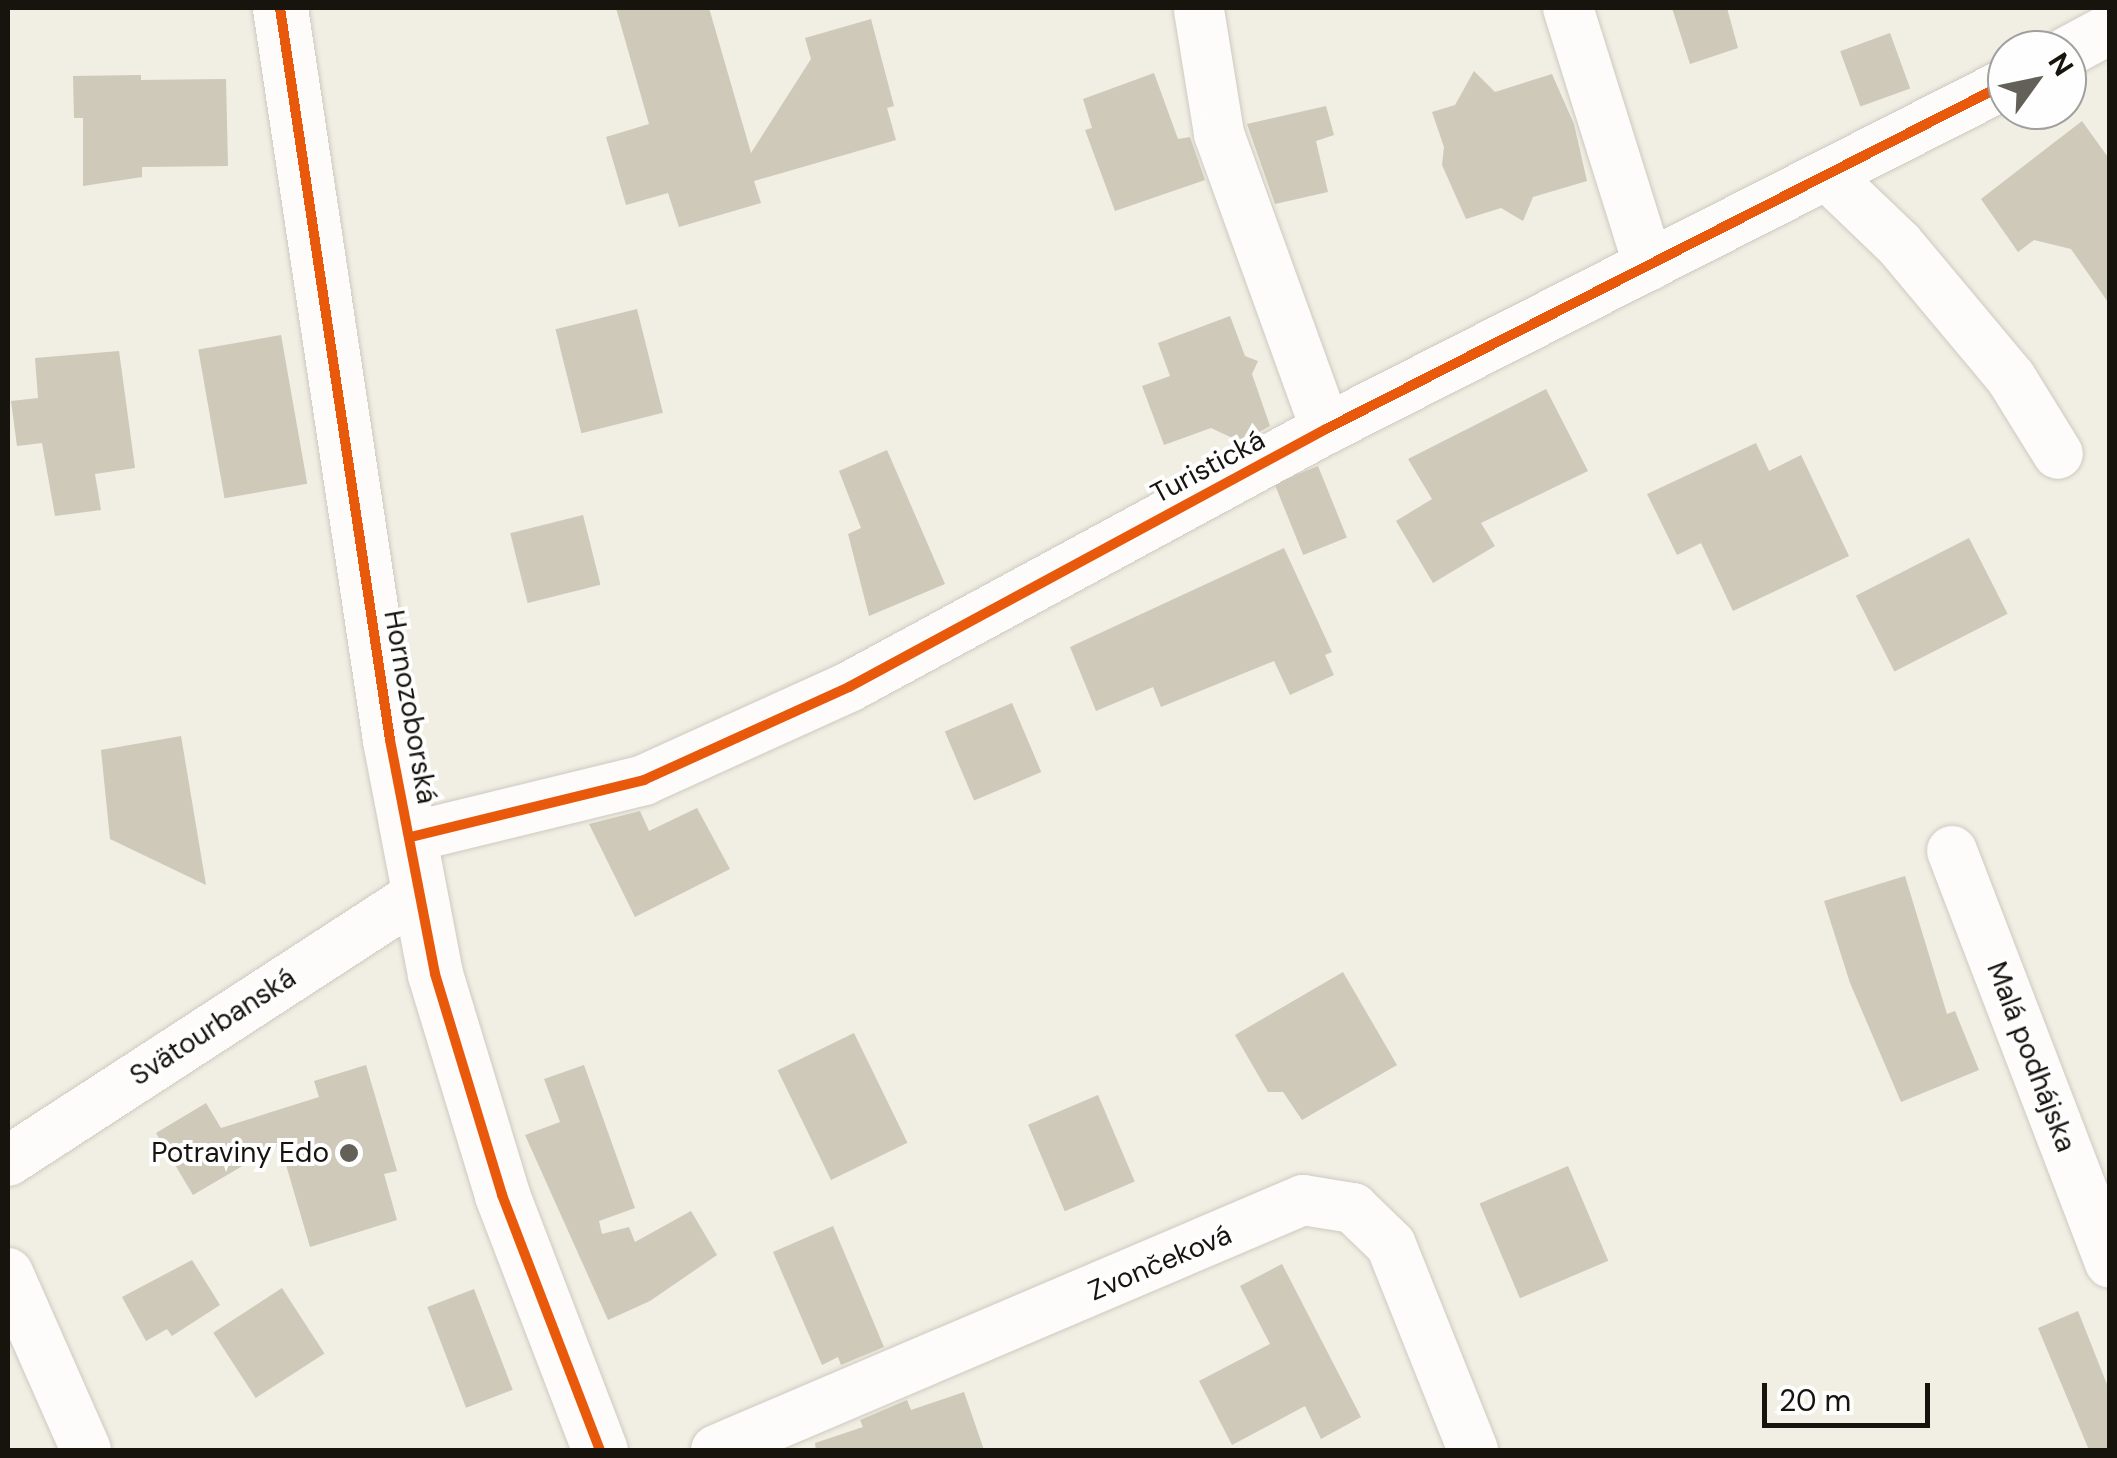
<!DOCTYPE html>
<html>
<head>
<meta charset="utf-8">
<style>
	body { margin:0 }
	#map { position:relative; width:2117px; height:1458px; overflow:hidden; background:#f1eee3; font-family:"DM Sans",sans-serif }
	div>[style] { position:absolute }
	.building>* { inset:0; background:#cec9b8; transform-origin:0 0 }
	.roads { filter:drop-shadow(0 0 2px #cdcac1) drop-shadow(0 0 2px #cdcac1) }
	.street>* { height:50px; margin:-25px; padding:0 25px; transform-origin:25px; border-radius:25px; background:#fdfcfb }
	.secondary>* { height:55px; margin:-27.5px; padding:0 27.5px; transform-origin:27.5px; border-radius:27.5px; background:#fdfcfb }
	.cycleway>* { height:10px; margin:-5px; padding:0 5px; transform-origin:5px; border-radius:5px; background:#e8590c }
	.dots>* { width:28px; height:28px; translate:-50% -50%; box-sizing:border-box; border:5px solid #fefefe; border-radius:50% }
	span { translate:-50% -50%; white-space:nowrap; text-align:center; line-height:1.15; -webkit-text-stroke:8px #fefefe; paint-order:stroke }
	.street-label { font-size:28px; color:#16140d }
	.poi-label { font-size:28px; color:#16140d }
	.right { translate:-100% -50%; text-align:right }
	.frame { position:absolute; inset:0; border:10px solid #16140d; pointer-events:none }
	.north { position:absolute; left:1987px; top:30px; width:100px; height:100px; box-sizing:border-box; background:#fefefe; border:2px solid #a1a09e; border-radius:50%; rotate:57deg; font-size:28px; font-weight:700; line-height:40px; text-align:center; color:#16140d }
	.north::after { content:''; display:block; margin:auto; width:35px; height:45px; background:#636058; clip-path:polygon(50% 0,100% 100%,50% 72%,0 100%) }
	.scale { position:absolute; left:1762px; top:1383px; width:168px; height:45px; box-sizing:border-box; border:5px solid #16140d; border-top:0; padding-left:12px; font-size:30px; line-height:35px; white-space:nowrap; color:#16140d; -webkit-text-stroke:8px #fefefe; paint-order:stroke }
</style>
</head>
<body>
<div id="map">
	<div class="building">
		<i style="clip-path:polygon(616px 8px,709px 8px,751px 153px,811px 59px,805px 38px,871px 19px,894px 106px,887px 108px,896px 140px,754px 181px,761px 203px,679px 227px,668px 193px,626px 205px,606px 137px,649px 124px)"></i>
		<i style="clip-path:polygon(1672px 8px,1727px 8px,1738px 48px,1690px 64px)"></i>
		<i style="left:1890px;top:33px;width:59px;height:53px;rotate:70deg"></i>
		<i style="clip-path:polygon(1474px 71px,1495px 92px,1552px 74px,1574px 124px,1587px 181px,1533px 197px,1523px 221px,1501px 208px,1466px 219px,1442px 165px,1444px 147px,1432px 112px,1455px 105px)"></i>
		<i style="clip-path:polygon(1154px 73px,1178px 139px,1190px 137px,1205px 180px,1115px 211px,1085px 130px,1092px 128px,1083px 99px)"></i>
		<i style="clip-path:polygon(141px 75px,141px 80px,226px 79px,228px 166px,142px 167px,142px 177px,83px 186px,83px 118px,74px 118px,73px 76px)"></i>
		<i style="clip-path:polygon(1326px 106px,1334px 135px,1316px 141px,1328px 192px,1275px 204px,1247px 124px)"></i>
		<i style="clip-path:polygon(2082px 121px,2110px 160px,2110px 305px,2071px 249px,2034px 240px,2018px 252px,1981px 199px)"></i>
		<i style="left:637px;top:309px;width:107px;height:84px;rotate:76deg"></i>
		<i style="clip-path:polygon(1230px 316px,1245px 356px,1258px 361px,1252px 374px,1270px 426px,1241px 442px,1211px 428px,1164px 445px,1142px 386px,1170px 376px,1158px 343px)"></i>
		<i style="left:281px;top:335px;width:151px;height:84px;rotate:80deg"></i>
		<i style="clip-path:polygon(119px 351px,135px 468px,95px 474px,101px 510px,55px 516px,42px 443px,17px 446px,11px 401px,38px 398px,35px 358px)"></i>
		<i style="clip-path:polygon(1546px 389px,1588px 471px,1481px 523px,1495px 546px,1433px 583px,1396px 521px,1432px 499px,1408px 459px)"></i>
		<i style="clip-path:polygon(1756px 443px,1769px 471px,1801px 455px,1849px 556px,1733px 611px,1701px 543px,1677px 555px,1647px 494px)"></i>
		<i style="clip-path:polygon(887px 450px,945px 584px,869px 616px,848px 534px,861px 528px,839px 471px)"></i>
		<i style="left:1318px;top:466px;width:77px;height:47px;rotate:68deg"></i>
		<i style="left:583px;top:515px;width:72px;height:75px;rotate:76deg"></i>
		<i style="left:1969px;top:538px;width:85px;height:127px;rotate:63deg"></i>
		<i style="clip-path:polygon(1284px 548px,1332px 652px,1325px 655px,1334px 675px,1290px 695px,1274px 661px,1161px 707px,1153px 687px,1096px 711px,1070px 647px)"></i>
		<i style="left:1012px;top:703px;width:75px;height:73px;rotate:67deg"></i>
		<i style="clip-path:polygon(181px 736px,206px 885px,110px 839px,101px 750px)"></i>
		<i style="clip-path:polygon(697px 808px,730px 869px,635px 917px,589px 824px,640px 811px,649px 831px)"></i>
		<i style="clip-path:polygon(1905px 876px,1947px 1014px,1955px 1011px,1979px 1070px,1901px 1102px,1850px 983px,1824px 901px)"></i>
		<i style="clip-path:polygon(1343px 972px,1397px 1065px,1302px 1120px,1283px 1092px,1268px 1092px,1235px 1035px)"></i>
		<i style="left:854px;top:1033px;width:122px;height:85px;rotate:64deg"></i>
		<i style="clip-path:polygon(366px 1065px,397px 1171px,384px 1174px,397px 1220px,310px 1247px,280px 1144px,193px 1195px,156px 1133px,206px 1103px,221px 1128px,319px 1097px,314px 1081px)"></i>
		<i style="clip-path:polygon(584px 1065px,635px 1208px,599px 1221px,602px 1234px,629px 1227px,635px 1242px,691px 1211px,717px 1255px,650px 1301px,608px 1320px,525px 1135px,560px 1122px,544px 1079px)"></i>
		<i style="left:1098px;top:1095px;width:94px;height:76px;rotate:67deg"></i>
		<i style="left:1568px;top:1166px;width:103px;height:96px;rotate:67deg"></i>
		<i style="clip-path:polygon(833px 1226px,884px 1347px,841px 1365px,838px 1357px,822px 1365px,773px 1252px)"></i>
		<i style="clip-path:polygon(192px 1260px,220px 1305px,172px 1336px,167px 1329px,146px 1341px,122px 1297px)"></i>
		<i style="clip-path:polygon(1282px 1264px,1361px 1417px,1321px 1439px,1305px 1406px,1232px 1445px,1199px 1381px,1270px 1344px,1240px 1286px)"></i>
		<i style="left:282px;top:1288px;width:78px;height:82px;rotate:57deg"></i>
		<i style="left:474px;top:1289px;width:108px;height:50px;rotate:69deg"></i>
		<i style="clip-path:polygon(2078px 1311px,2110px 1392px,2110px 1450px,2089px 1450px,2038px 1328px)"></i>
		<i style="clip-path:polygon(964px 1392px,984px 1450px,816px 1450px,815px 1443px,863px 1427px,860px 1420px,907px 1400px,911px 1410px)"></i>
	</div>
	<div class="roads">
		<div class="street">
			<i style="left:1568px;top:8px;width:270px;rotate:72.6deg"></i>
			<i style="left:1199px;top:10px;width:126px;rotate:80.8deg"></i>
			<i style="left:1219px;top:134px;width:314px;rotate:70.1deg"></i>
			<i style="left:2067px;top:52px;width:49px;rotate:-28.1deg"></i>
			<i style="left:1828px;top:176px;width:98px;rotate:43.8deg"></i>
			<i style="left:1899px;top:244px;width:175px;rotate:50.1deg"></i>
			<i style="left:2011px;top:378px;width:89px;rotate:58.3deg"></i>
			<i style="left:411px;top:837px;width:240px;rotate:-13.7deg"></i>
			<i style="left:644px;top:780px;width:225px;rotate:-24.4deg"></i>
			<i style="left:849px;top:687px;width:542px;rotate:-28.41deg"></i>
			<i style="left:1326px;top:429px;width:764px;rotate:-26.93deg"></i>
			<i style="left:1952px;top:851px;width:441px;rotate:69deg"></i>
			<i style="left:8px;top:1161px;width:491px;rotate:-33deg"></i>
			<i style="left:8px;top:1273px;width:193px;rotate:66.2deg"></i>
			<i style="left:716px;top:1450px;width:638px;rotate:-23.07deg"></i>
			<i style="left:1303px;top:1200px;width:51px;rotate:9.1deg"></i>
			<i style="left:1353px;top:1208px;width:53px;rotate:44.2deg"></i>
			<i style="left:1391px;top:1245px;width:221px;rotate:68.2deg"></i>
		</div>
		<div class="secondary">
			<i style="left:280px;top:8px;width:740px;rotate:81.45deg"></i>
			<i style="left:390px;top:740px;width:238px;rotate:79.1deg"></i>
			<i style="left:435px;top:974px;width:231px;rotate:73.1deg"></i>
			<i style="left:502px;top:1195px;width:273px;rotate:69deg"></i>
		</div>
	</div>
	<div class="cycleway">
		<i style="left:280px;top:8px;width:740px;rotate:81.45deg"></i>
		<i style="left:390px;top:740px;width:238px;rotate:79.1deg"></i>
		<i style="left:435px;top:974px;width:231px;rotate:73.1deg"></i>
		<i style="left:502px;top:1195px;width:273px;rotate:69deg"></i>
		<i style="left:411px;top:837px;width:240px;rotate:-13.7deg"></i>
		<i style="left:644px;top:780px;width:225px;rotate:-24.4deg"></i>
		<i style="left:849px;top:687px;width:542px;rotate:-28.41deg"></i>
		<i style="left:1326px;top:429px;width:764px;rotate:-26.93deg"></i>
	</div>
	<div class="dots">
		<i style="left:349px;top:1153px;background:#636058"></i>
	</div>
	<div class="street-label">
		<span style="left:1208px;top:467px;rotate:-28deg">Turistická</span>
		<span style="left:410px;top:707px;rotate:80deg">Hornozoborská</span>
		<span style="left:213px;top:1027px;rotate:-33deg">Svätourbanská</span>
		<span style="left:2031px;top:1057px;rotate:69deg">Malá podhájska</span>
		<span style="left:1160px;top:1263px;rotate:-23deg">Zvončeková</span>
	</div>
	<div class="poi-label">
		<span class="right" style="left:329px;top:1153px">Potraviny Edo</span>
	</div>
	<div class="frame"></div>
	<div class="north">N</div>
	<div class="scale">20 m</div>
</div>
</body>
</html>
